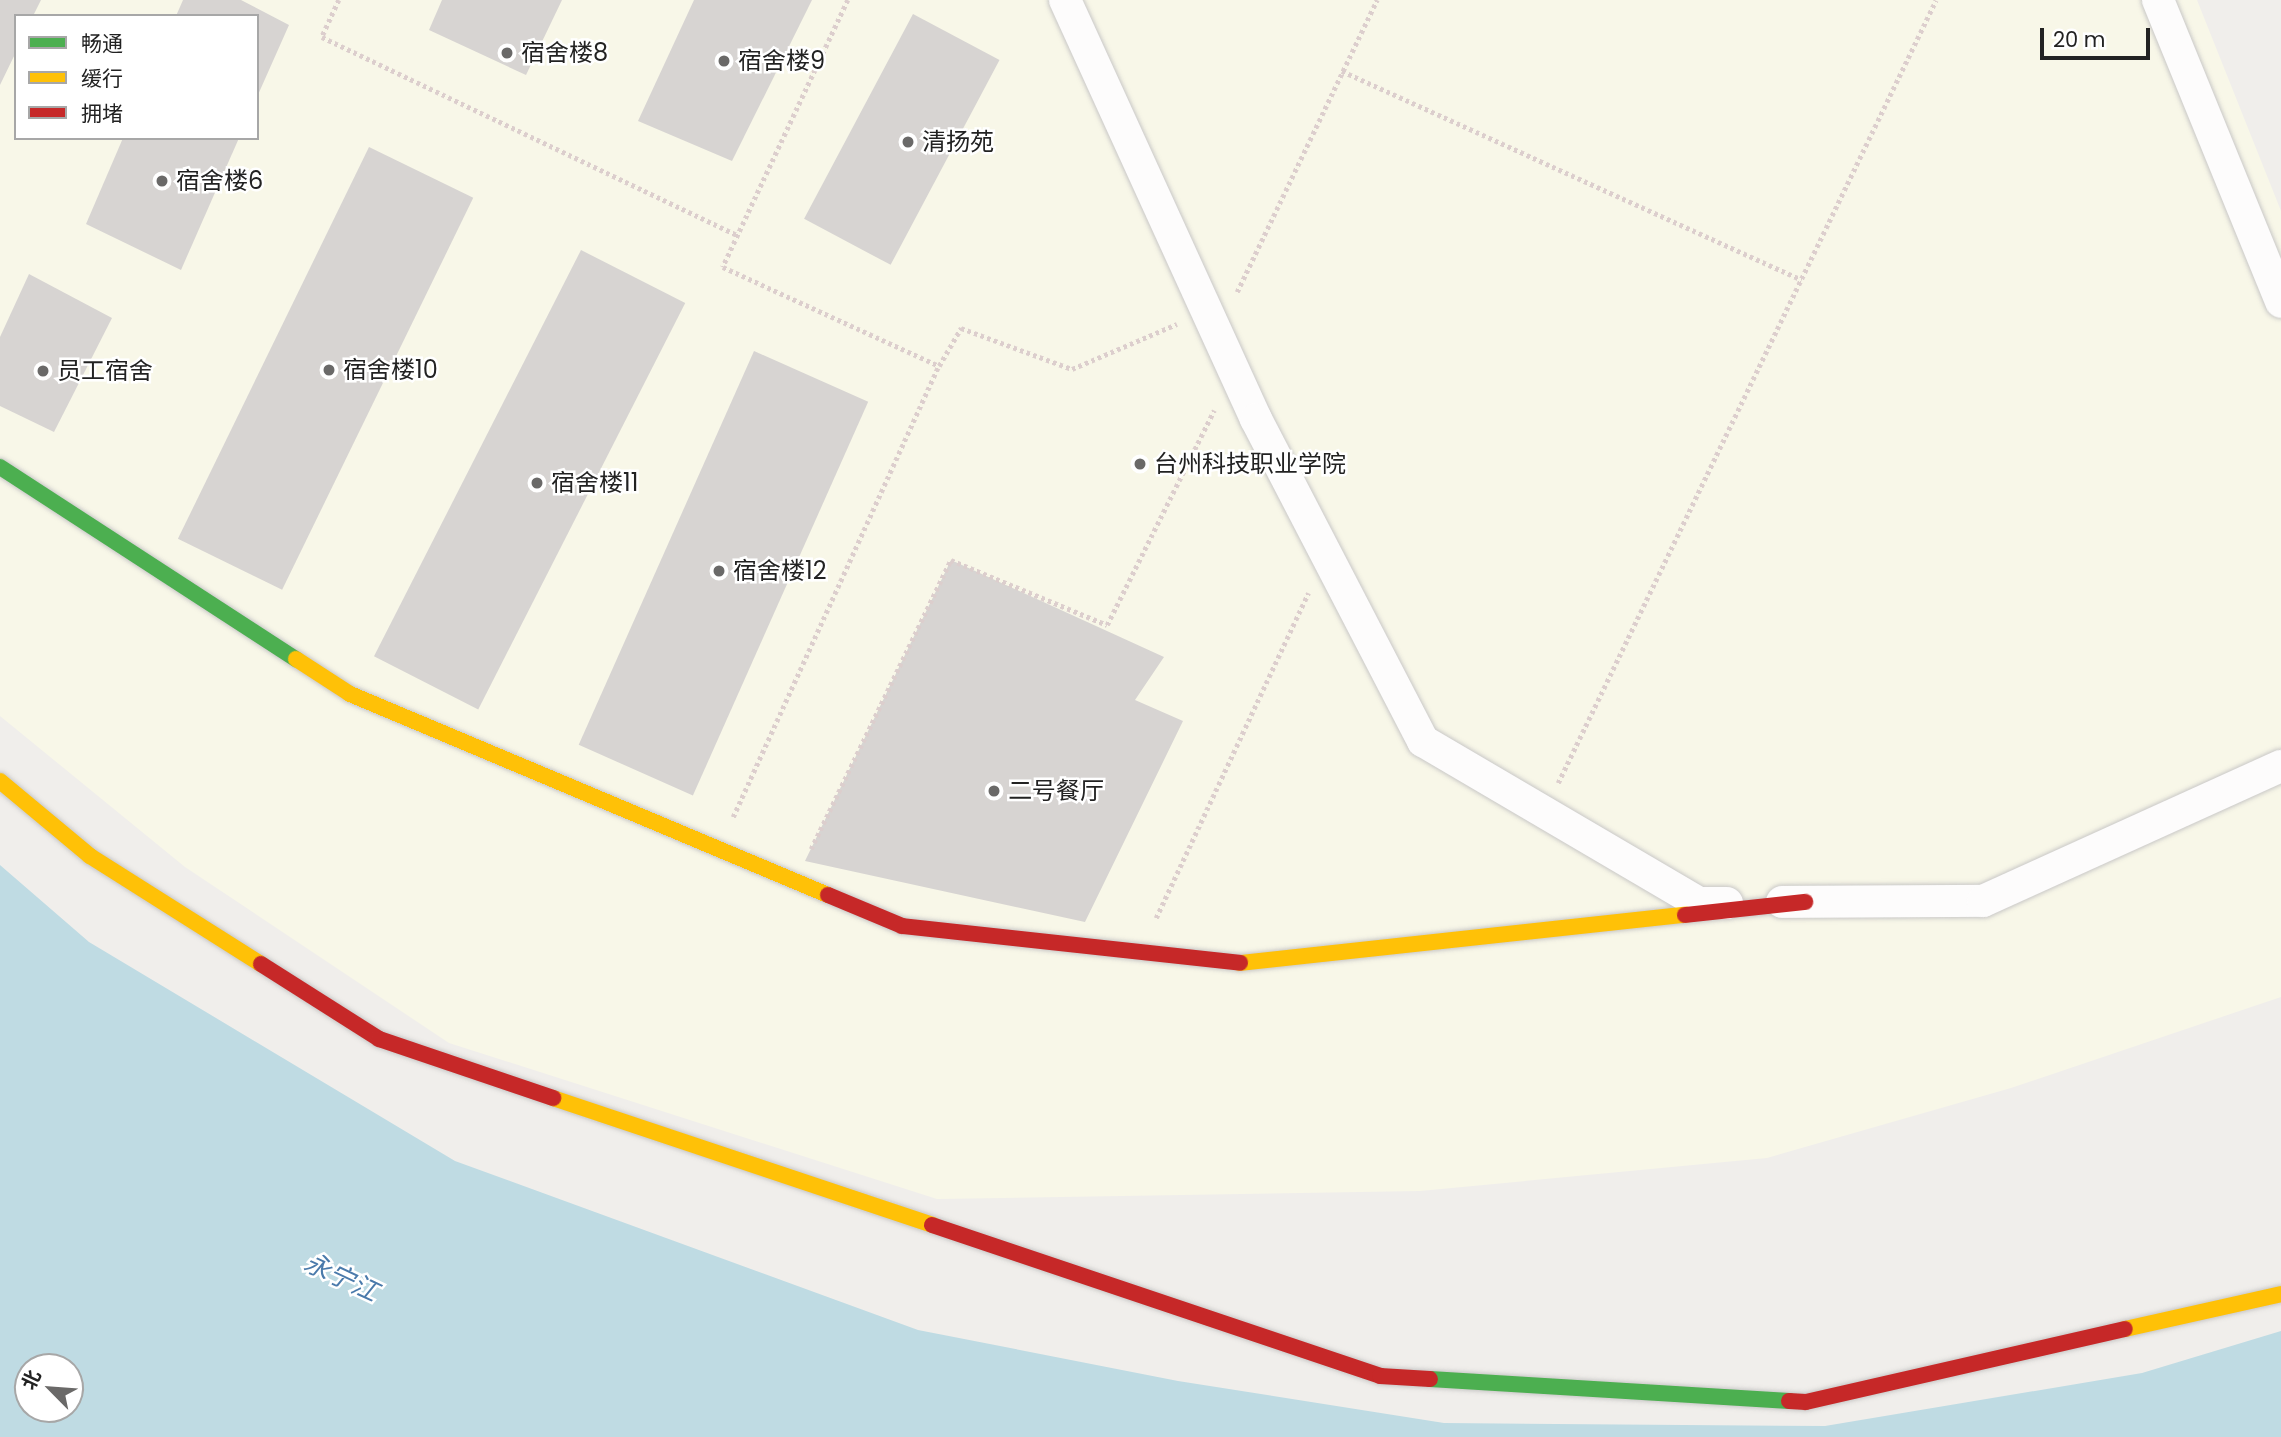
<!DOCTYPE html>
<html>
<head>
<meta charset="utf-8">
<style>
	body { margin:0 }
	#map { position:relative; width:2281px; height:1437px; overflow:hidden; background:#f0eeeb; font-family:Poppins,"Noto Sans SC",sans-serif }
	div>[style] { position:absolute }
	.education>* { inset:0; background:#f8f7e8 }
	.water>* { inset:0; background:#bfdbe3 }
	.building>* { inset:0; background:#d7d4d2; transform-origin:0 0 }
	.path>* { height:4.5px; margin-top:-2.25px; transform-origin:0; background:repeating-linear-gradient(90deg,#dccecd 0 3.5px,transparent 0 7px) }
	.roads { filter:drop-shadow(0 0 2px #c9c8c7) drop-shadow(0 0 2px #c9c8c7) }
	.street>* { height:32px; margin:-16px; padding:0 16px; transform-origin:16px; border-radius:16px; background:#fdfcfc }
	.fast>* { height:16px; margin:-8px; padding:0 8px; transform-origin:8px; border-radius:8px; background:#4caf50 }
	.slow>* { height:16px; margin:-8px; padding:0 8px; transform-origin:8px; border-radius:8px; background:#ffc107 }
	.jam>* { height:16px; margin:-8px; padding:0 8px; transform-origin:8px; border-radius:8px; background:#c62828 }
	.dots>* { width:19px; height:19px; translate:-50% -50%; box-sizing:border-box; border:4px solid #fff; border-radius:50% }
	span { translate:-50% -50%; white-space:nowrap; text-align:center; line-height:1.15; -webkit-text-stroke:5px #fff; paint-order:stroke }
	.poi-label { font-size:24px; color:#222 }
	.left { translate:0 -50%; text-align:left }
	.water-label { font-size:26px; color:#4a7aab; font-style:italic }
	.legend { position:absolute; left:14px; top:14px; width:245px; height:126px; box-sizing:border-box; background:#fff; border:2px solid #a7a7a7; margin:0; padding:9px 12px; list-style:none; font-size:21px; color:#222 }
	.legend li { display:flex; align-items:center; gap:14px; height:35px }
	.legend b { width:35px; border:2px solid #a7a7a7 }
	.north { position:absolute; left:14px; top:1353px; width:70px; height:70px; box-sizing:border-box; background:#fff; border:2px solid #a7a7a7; border-radius:50%; rotate:295deg; font-size:19px; font-weight:700; line-height:28px; text-align:center; color:#222 }
	.north::after { content:''; display:block; margin:auto; width:24px; height:32px; background:#6a6968; clip-path:polygon(50% 0,100% 100%,50% 72%,0 100%) }
	.scale { position:absolute; left:2040px; top:28px; width:110px; height:32px; box-sizing:border-box; border:4px solid #222; border-top:0; padding-left:9px; font-size:21px; line-height:24px; white-space:nowrap; color:#222; -webkit-text-stroke:5px #fff; paint-order:stroke }
</style>
</head>
<body>
<div id="map">
	<div class="education">
		<i style="clip-path:polygon(evenodd,0 0,2197px 0,2281px 211px,2281px 997px,2011px 1088px,1767px 1158px,1420px 1191px,937px 1199px,449px 1043px,185px 867px,0 716px,0 0,16px 16px,257px 16px,257px 138px,16px 138px,16px 16px)"></i>
	</div>
	<div class="water">
		<i style="clip-path:polygon(evenodd,0 865px,89px 942px,455px 1161px,918px 1330px,1178px 1381px,1444px 1423px,1825px 1426px,2142px 1373px,2281px 1331px,2281px 1437px,0 1437px,0 865px,28px 1367px,70px 1367px,70px 1409px,28px 1409px,28px 1367px)"></i>
	</div>
	<div class="building">
		<i style="clip-path:polygon(0 0,41px 0,33px 16px,16px 16px,16px 52px,0 85px)"></i>
		<i style="clip-path:polygon(183px 0,241px 0,289px 25px,257px 97px,257px 16px,176px 16px)"></i>
		<i style="clip-path:polygon(442px 0,562px 0,526px 75px,429px 30px)"></i>
		<i style="clip-path:polygon(694px 0,812px 0,732px 161px,638px 121px)"></i>
		<i style="left:913px;top:14px;width:98px;height:232px;rotate:28deg"></i>
		<i style="clip-path:polygon(123px 138px,239px 138px,181px 270px,86px 224px)"></i>
		<i style="left:369px;top:147px;width:116px;height:436px;rotate:26deg"></i>
		<i style="left:581px;top:250px;width:117px;height:456px;rotate:27deg"></i>
		<i style="clip-path:polygon(29px 274px,112px 318px,54px 432px,0 406px,0 337px)"></i>
		<i style="left:754px;top:351px;width:125px;height:431px;rotate:24deg"></i>
		<i style="clip-path:polygon(951px 560px,1164px 657px,1135px 700px,1183px 721px,1085px 922px,805px 861px)"></i>
	</div>
	<div class="path">
		<i style="left:339px;top:0;width:41px;rotate:114.7deg"></i>
		<i style="left:322px;top:37px;width:461px;rotate:25.5deg"></i>
		<i style="left:848px;top:0;width:295px;rotate:115.1deg"></i>
		<i style="left:723px;top:267px;width:238px;rotate:24.6deg"></i>
		<i style="left:1342px;top:71px;width:505px;rotate:24.43deg"></i>
		<i style="left:1237px;top:292px;width:324px;rotate:-64.4deg"></i>
		<i style="left:1558px;top:783px;width:869px;rotate:-64.23deg"></i>
		<i style="left:733px;top:817px;width:496px;rotate:-65.5deg"></i>
		<i style="left:939px;top:366px;width:44px;rotate:-59.9deg"></i>
		<i style="left:961px;top:328px;width:118px;rotate:20.3deg"></i>
		<i style="left:1072px;top:369px;width:114px;rotate:-23.2deg"></i>
		<i style="left:811px;top:849px;width:321px;rotate:-64.2deg"></i>
		<i style="left:951px;top:560px;width:169px;rotate:22.6deg"></i>
		<i style="left:1107px;top:625px;width:240px;rotate:-63.5deg"></i>
		<i style="left:1156px;top:918px;width:359px;rotate:-64.9deg"></i>
	</div>
	<div class="roads">
		<div class="street">
			<i style="left:1065px;top:0;width:460px;rotate:65.5deg"></i>
			<i style="left:1256px;top:419px;width:363px;rotate:62.6deg"></i>
			<i style="left:1423px;top:741px;width:320px;rotate:30.4deg"></i>
			<i style="left:1699px;top:903px;width:28px"></i>
			<i style="left:2158px;top:0;width:326px;rotate:67.8deg"></i>
			<i style="left:1782px;top:902px;width:201px;rotate:-0.3deg"></i>
			<i style="left:1983px;top:901px;width:327px;rotate:-24.4deg"></i>
		</div>
		<div class="fast">
			<i style="left:0;top:467px;width:353px;rotate:33deg"></i>
			<i style="left:1430px;top:1379px;width:360px;rotate:3.5deg"></i>
		</div>
		<div class="slow">
			<i style="left:296px;top:659px;width:64px;rotate:32.9deg"></i>
			<i style="left:350px;top:694px;width:519px;rotate:22.81deg"></i>
			<i style="left:0;top:781px;width:117px;rotate:39.8deg"></i>
			<i style="left:90px;top:856px;width:202px;rotate:32.3deg"></i>
			<i style="left:1240px;top:963px;width:448px;rotate:-6.2deg"></i>
			<i style="left:553px;top:1098px;width:400px;rotate:18.5deg"></i>
			<i style="left:2125px;top:1329px;width:160px;rotate:-12.6deg"></i>
		</div>
		<div class="jam">
			<i style="left:828px;top:895px;width:80px;rotate:22.7deg"></i>
			<i style="left:902px;top:926px;width:340px;rotate:6.2deg"></i>
			<i style="left:1685px;top:915px;width:121px;rotate:-6.2deg"></i>
			<i style="left:261px;top:964px;width:140px;rotate:32.4deg"></i>
			<i style="left:379px;top:1039px;width:184px;rotate:18.7deg"></i>
			<i style="left:932px;top:1225px;width:473px;rotate:18.6deg"></i>
			<i style="left:1380px;top:1376px;width:50px;rotate:3.4deg"></i>
			<i style="left:1789px;top:1401px;width:17px;rotate:3deg"></i>
			<i style="left:1806px;top:1402px;width:327px;rotate:-12.9deg"></i>
		</div>
	</div>
	<div class="dots">
		<i style="left:507px;top:53px;background:#6a6968"></i>
		<i style="left:724px;top:61px;background:#6a6968"></i>
		<i style="left:908px;top:142px;background:#6a6968"></i>
		<i style="left:162px;top:181px;background:#6a6968"></i>
		<i style="left:329px;top:370px;background:#6a6968"></i>
		<i style="left:43px;top:371px;background:#6a6968"></i>
		<i style="left:1140px;top:464px;background:#6a6968"></i>
		<i style="left:537px;top:483px;background:#6a6968"></i>
		<i style="left:719px;top:571px;background:#6a6968"></i>
		<i style="left:994px;top:791px;background:#6a6968"></i>
	</div>
	<div class="poi-label">
		<span class="left" style="left:521px;top:53px">宿舍楼8</span>
		<span class="left" style="left:738px;top:61px">宿舍楼9</span>
		<span class="left" style="left:922px;top:142px">清扬苑</span>
		<span class="left" style="left:176px;top:181px">宿舍楼6</span>
		<span class="left" style="left:343px;top:370px">宿舍楼10</span>
		<span class="left" style="left:57px;top:371px">员工宿舍</span>
		<span class="left" style="left:1154px;top:464px">台州科技职业学院</span>
		<span class="left" style="left:551px;top:483px">宿舍楼11</span>
		<span class="left" style="left:733px;top:571px">宿舍楼12</span>
		<span class="left" style="left:1008px;top:791px">二号餐厅</span>
	</div>
	<div class="water-label">
		<span style="left:341px;top:1278px;rotate:25deg">永宁江</span>
	</div>
	<ul class="legend">
	<li><b style="height:9px;background:#4caf50"></b>畅通</li>
	<li><b style="height:9px;background:#ffc107"></b>缓行</li>
	<li><b style="height:9px;background:#c62828"></b>拥堵</li>
	</ul>
	<div class="north">北</div>
	<div class="scale">20 m</div>
</div>
</body>
</html>
